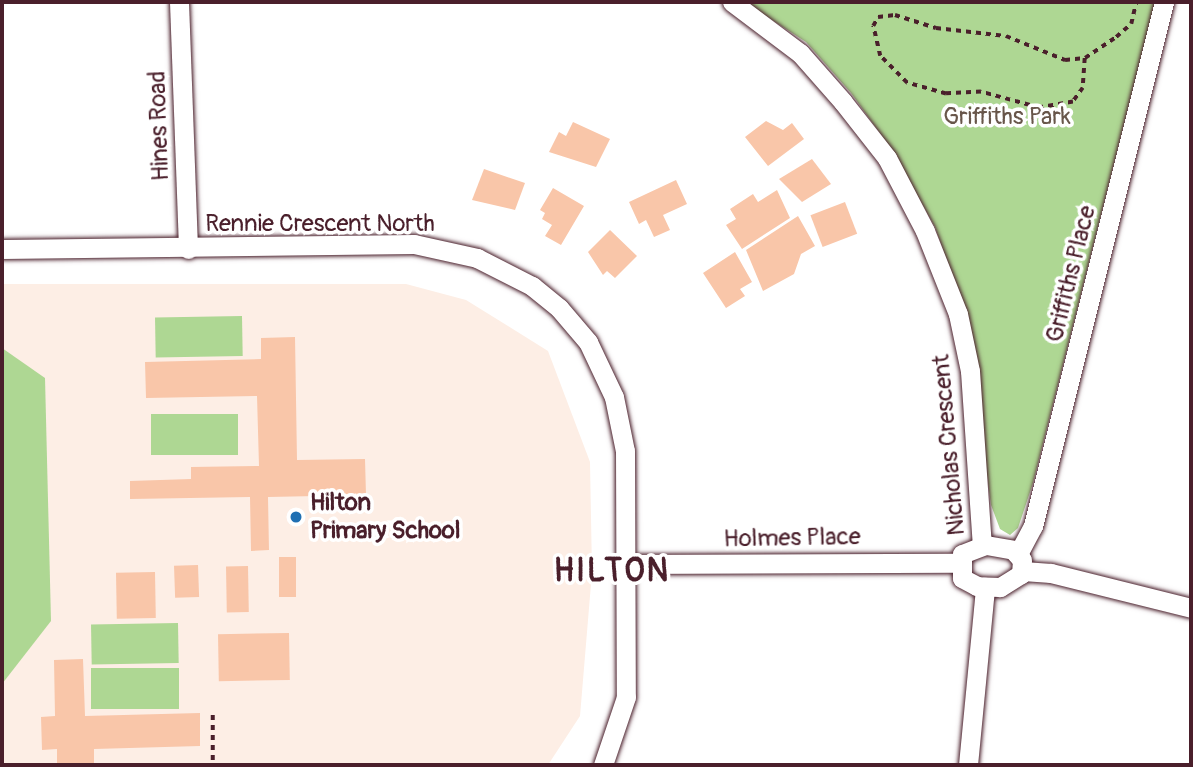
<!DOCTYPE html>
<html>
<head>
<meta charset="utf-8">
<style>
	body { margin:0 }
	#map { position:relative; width:1193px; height:767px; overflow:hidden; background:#fff; font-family:Pangolin,sans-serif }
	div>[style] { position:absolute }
	.built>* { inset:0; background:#fdeee5 }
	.green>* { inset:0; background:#aed793; transform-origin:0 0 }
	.building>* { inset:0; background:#f9c6a9; transform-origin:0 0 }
	.path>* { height:3.5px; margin-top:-1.75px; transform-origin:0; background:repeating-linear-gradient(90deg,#4a1f2b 0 5px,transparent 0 10px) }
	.roads { filter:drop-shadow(0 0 2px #4a1f2b) drop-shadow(0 0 2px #4a1f2b) }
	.minor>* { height:19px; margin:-9.5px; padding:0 9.5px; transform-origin:9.5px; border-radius:9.5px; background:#fff }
	.dots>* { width:19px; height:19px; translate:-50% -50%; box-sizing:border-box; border:4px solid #fff; border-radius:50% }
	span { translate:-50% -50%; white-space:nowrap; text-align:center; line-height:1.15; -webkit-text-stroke:7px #fff; paint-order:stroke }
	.park-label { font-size:24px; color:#68564a }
	.street-label { font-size:24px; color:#4a1f2b }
	.poi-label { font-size:24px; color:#4a1f2b; font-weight:700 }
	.left { translate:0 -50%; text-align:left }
	.district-label { font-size:32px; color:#4a1f2b; font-weight:700; letter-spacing:2px }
	.frame { position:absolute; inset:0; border:4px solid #4a1f2b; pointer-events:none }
</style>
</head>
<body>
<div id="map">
	<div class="built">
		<i style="clip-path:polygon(2px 284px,406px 284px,466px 300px,548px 351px,590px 462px,592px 572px,580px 716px,548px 765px,2px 765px)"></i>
	</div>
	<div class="green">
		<i style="clip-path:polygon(744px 2px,1155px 2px,1033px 483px,1018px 528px,1010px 535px,1000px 529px,991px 505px,965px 312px,935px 227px,892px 150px,851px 93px,806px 42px)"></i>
		<i style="left:242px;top:316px;width:40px;height:87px;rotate:89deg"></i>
		<i style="clip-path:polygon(2px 348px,45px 378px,51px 621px,2px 684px)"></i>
		<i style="left:151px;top:414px;width:87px;height:41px"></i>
		<i style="left:178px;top:623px;width:40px;height:87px;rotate:89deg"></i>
		<i style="left:179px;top:668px;width:41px;height:88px;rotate:90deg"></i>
	</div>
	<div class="building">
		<i style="clip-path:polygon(766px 121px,783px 130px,792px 123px,804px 139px,768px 166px,745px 137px)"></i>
		<i style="clip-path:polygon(573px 122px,610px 139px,596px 167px,549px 152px,559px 132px,566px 136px)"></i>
		<i style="clip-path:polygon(812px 159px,831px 184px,802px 202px,779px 179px)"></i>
		<i style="clip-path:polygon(484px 169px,525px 183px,515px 210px,472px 200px)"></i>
		<i style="clip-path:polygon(676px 180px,687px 204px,663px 215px,670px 230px,654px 237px,646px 220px,639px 224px,629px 202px)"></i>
		<i style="clip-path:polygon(553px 188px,584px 206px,561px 245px,545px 236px,552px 225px,542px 219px,545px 213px,540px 210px)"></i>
		<i style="clip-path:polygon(777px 190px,790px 218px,742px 249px,726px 225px,736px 219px,730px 209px,753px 194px,758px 202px)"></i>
		<i style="left:845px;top:202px;width:34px;height:37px;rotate:69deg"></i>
		<i style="clip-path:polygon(798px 216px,815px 246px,801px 254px,794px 274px,763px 291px,746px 250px)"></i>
		<i style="clip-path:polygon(610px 230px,637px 256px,615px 278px,607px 271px,603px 275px,588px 252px)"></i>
		<i style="clip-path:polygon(735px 252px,752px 282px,740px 289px,745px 296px,726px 308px,703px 273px)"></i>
		<i style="clip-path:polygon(295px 337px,297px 460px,365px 459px,366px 495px,268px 497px,269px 550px,251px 551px,250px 497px,130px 499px,130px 481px,191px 479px,191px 467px,259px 466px,257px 396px,146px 398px,145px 362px,261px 359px,261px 338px)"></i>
		<i style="left:279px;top:557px;width:17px;height:40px"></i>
		<i style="left:198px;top:565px;width:32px;height:24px;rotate:88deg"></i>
		<i style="left:248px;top:566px;width:46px;height:22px;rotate:89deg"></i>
		<i style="left:155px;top:572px;width:46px;height:39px;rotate:89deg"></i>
		<i style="left:289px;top:633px;width:47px;height:71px;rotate:89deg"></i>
		<i style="clip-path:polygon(83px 659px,85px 716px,200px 713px,200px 746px,94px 749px,94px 765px,57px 765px,57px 749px,42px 750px,41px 717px,55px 716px,54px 660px)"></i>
	</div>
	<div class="path">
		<i style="left:1085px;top:58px;width:30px;rotate:94deg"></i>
		<i style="left:1083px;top:88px;width:17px;rotate:126deg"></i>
		<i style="left:1073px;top:102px;width:35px;rotate:170deg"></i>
		<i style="left:1039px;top:108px;width:60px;rotate:-164.6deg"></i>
		<i style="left:981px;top:92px;width:35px;rotate:177deg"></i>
		<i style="left:946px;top:94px;width:41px;rotate:-164.2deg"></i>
		<i style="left:907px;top:83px;width:38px;rotate:-135deg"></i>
		<i style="left:880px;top:56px;width:31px;rotate:-103deg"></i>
		<i style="left:873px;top:26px;width:10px;rotate:-61deg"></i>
		<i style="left:878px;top:17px;width:17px;rotate:-7deg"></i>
		<i style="left:895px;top:15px;width:43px;rotate:17.6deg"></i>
		<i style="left:936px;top:28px;width:70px;rotate:6.5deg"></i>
		<i style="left:1006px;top:36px;width:64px;rotate:22.1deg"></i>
		<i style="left:1065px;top:60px;width:20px;rotate:-6deg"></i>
		<i style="left:1085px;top:58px;width:37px;rotate:-34deg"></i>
		<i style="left:1116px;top:37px;width:20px;rotate:-41deg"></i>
		<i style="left:1131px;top:24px;width:23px;rotate:-77deg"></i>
		<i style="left:213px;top:715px;width:50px;rotate:90deg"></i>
	</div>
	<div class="roads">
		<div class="minor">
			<i style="left:179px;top:2px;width:247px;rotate:87.9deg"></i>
			<i style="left:732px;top:2px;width:85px;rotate:36.9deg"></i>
			<i style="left:800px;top:53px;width:65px;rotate:48.7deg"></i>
			<i style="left:843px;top:102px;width:71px;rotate:51.8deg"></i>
			<i style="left:887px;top:158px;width:82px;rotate:62.5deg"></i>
			<i style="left:925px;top:231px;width:89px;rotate:68.3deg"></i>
			<i style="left:958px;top:314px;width:58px;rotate:78.1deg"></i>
			<i style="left:970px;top:371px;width:175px;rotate:86.1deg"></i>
			<i style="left:2px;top:249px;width:412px;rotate:-0.7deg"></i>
			<i style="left:414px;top:244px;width:65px;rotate:12.5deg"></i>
			<i style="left:477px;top:258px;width:62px;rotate:27deg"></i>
			<i style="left:532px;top:286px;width:35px;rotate:39deg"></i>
			<i style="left:559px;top:308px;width:45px;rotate:49.5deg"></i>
			<i style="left:588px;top:342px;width:61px;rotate:64.7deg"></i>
			<i style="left:614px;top:397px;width:55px;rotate:78.5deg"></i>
			<i style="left:625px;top:451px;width:246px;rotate:89.8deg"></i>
			<i style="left:626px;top:697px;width:72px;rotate:108.7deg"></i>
			<i style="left:986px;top:545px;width:27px;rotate:10deg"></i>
			<i style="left:1013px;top:550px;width:13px;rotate:48deg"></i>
			<i style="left:1022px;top:560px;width:14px;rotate:94deg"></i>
			<i style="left:1021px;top:574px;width:25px;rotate:148deg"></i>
			<i style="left:1000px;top:587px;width:23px;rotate:-178deg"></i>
			<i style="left:977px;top:586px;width:17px;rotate:-152deg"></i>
			<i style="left:962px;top:578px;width:24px;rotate:-90deg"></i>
			<i style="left:962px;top:554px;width:26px;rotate:-21deg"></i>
			<i style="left:1018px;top:554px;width:32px;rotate:-62deg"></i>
			<i style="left:1033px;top:526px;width:540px;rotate:-75.96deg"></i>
			<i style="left:626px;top:564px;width:332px;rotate:-0.2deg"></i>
			<i style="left:1023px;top:571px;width:28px;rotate:4deg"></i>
			<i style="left:1051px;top:573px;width:144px;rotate:14deg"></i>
			<i style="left:968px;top:765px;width:179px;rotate:-84.5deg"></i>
		</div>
	</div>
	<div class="dots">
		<i style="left:296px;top:517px;background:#1f6fb2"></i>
	</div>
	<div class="park-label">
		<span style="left:1007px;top:117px">Griffiths Park</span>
	</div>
	<div class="street-label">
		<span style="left:159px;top:126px;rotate:-92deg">Hines Road</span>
		<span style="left:320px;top:224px">Rennie Crescent North</span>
		<span style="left:1071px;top:274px;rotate:-76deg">Griffiths Place</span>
		<span style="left:949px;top:445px;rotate:-95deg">Nicholas Crescent</span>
		<span style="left:792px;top:538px;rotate:-1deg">Holmes Place</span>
	</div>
	<div class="poi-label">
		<span class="left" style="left:310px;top:517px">Hilton<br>Primary School</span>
	</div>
	<div class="district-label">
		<span style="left:612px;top:571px">HILTON</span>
	</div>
	<div class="frame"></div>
</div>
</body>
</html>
